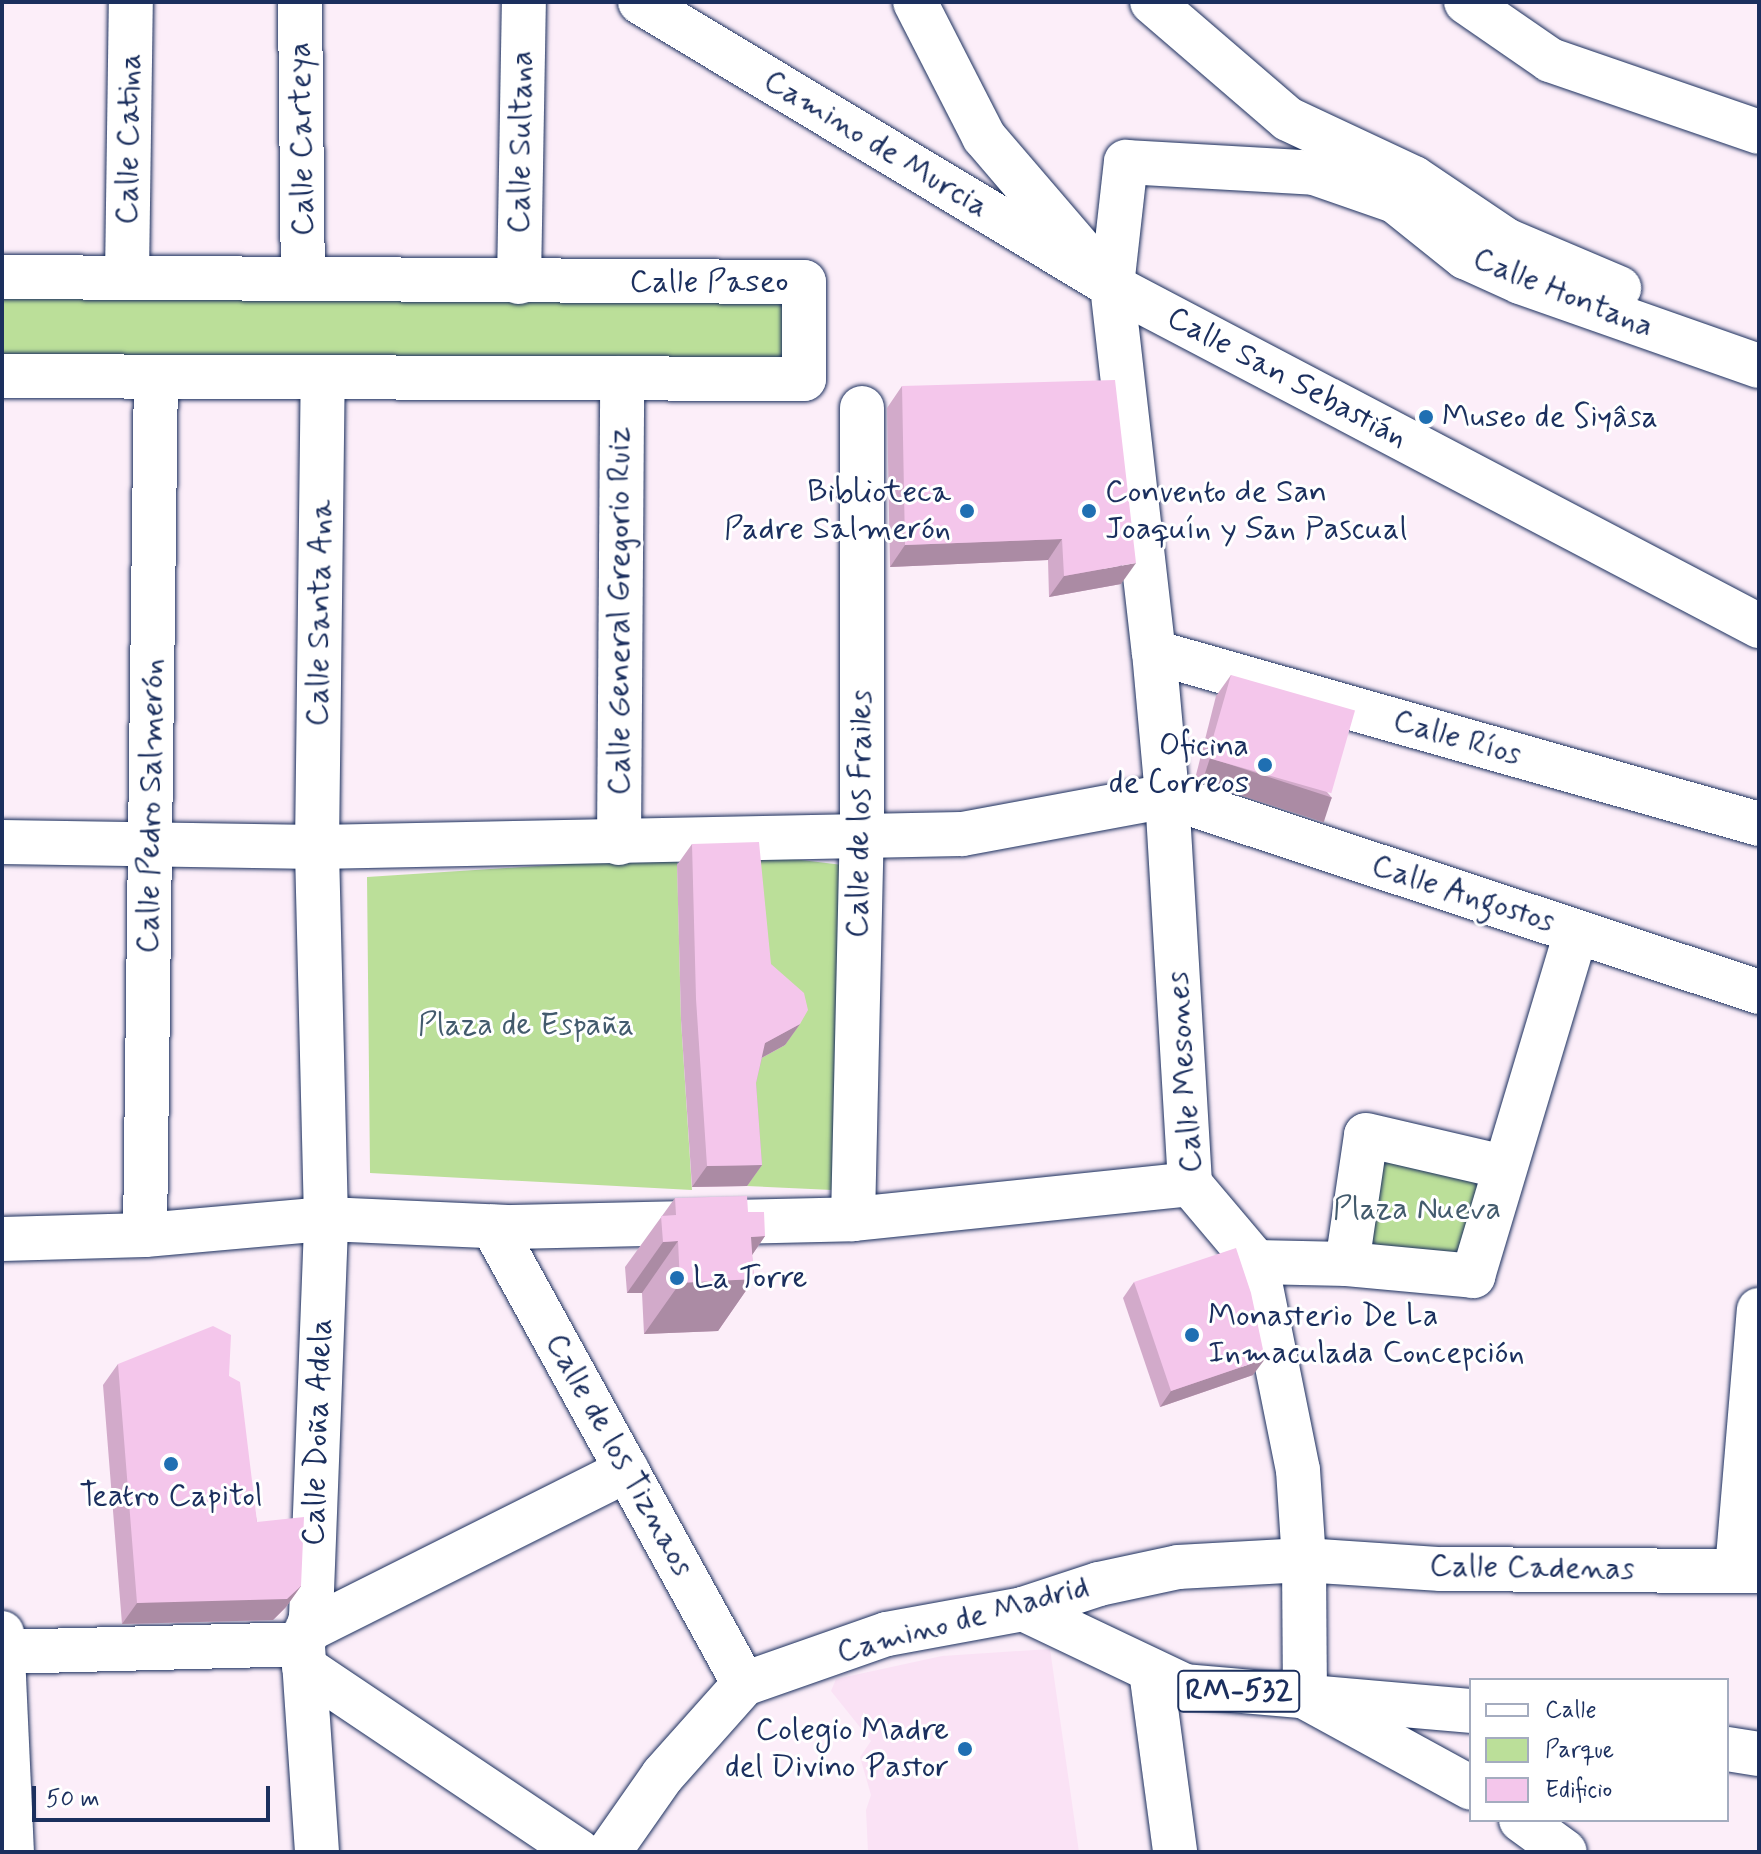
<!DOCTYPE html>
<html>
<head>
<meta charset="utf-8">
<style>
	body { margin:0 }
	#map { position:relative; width:1761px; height:1854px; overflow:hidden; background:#fceef9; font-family:Mynerve,sans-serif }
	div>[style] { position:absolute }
	.built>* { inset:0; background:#fae2f5 }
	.green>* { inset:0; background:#bbdf99; transform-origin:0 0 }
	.roads { filter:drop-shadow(0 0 2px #1b2f5e) drop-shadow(0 0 2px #1b2f5e) }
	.minor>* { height:44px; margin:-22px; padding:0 22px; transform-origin:22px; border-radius:22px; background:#fff }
	.major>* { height:44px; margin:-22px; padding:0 22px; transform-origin:22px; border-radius:22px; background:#fff }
	.wall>* { inset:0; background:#d2aaca }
	.shaded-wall>* { inset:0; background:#ab8ba4; transform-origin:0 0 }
	.building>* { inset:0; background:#f4c6eb; transform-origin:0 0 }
	.dots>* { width:22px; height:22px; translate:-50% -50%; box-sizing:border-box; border:4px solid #fff; border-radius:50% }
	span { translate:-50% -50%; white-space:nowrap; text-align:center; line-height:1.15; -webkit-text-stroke:6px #fff; paint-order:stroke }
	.shield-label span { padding:2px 6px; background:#fff; border:2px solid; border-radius:6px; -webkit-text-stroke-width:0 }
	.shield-label { font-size:30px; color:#1b2f5e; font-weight:700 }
	.street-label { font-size:32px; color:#1b2f5e }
	.poi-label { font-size:32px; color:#1b2f5e }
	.left { translate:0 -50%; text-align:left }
	.right { translate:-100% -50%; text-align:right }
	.park-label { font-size:32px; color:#435b6d }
	.frame { position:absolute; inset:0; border:4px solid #1b2f5e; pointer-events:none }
	.legend { position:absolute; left:1469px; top:1678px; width:260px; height:144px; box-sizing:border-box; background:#fff; border:2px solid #a4acbf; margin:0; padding:10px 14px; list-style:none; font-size:24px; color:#1b2f5e }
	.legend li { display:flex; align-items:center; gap:16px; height:40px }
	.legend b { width:40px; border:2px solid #a4acbf }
	.scale { position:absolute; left:32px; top:1786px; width:238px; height:36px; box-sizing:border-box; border:4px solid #1b2f5e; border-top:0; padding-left:10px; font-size:24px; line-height:28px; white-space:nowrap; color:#1b2f5e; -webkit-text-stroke:6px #fff; paint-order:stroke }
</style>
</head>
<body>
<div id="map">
	<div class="built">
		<i style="clip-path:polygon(1050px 1649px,1079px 1852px,868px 1852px,866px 1810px,871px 1795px,860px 1757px,871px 1741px,831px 1691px,836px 1679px,942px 1656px)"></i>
	</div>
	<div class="green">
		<i style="left:2px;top:277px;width:802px;height:99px"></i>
		<i style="clip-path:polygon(743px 853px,851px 866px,854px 1191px,747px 1186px,741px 1104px,750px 1064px,785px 1045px,793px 1031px,776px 1001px)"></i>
		<i style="clip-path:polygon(677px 857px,681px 1020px,692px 1190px,370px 1173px,367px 877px)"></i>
		<i style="clip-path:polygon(1366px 1135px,1504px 1167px,1473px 1276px,1347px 1264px)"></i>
	</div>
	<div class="roads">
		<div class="minor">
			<i style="left:300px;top:2px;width:275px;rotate:89.4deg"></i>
			<i style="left:915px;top:2px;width:152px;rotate:62.9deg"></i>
			<i style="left:984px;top:137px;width:186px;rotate:49.4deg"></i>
			<i style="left:1152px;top:2px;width:179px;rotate:40.7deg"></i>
			<i style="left:1288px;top:119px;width:139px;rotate:25.1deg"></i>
			<i style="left:1414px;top:178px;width:111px;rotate:34deg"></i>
			<i style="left:1506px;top:240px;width:123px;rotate:23deg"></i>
			<i style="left:127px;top:276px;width:274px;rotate:-89.2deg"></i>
			<i style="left:2px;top:277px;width:802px;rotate:0.36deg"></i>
			<i style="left:804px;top:282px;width:97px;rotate:90deg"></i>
			<i style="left:804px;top:379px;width:802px;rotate:-179.79deg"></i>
			<i style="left:519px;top:282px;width:280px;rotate:-89deg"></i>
			<i style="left:1112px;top:286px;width:125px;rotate:-83.6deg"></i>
			<i style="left:1126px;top:162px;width:188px;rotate:3.3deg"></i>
			<i style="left:1314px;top:173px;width:86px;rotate:19.1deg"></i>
			<i style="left:1395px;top:201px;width:90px;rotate:38.7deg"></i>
			<i style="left:1465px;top:257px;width:60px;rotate:24.4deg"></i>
			<i style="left:1520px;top:282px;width:253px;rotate:19.4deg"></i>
			<i style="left:1154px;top:652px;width:629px;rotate:15.87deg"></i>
			<i style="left:2px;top:842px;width:315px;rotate:0.9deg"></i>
			<i style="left:317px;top:847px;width:645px;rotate:-1.15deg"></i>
			<i style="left:962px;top:834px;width:208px;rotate:-10.5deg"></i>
			<i style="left:1167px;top:796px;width:624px;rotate:18.32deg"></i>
			<i style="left:619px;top:843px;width:465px;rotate:-89.6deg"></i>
			<i style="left:853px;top:1219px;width:385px;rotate:-88.7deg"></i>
			<i style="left:862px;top:834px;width:426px;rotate:-90deg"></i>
			<i style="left:493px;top:1227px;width:521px;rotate:61.22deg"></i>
			<i style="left:145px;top:1235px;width:858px;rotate:-89.27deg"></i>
			<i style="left:2px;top:1239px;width:143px;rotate:-1.6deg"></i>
			<i style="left:145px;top:1235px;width:182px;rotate:-5.1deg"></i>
			<i style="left:326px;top:1219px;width:186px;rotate:2.5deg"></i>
			<i style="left:512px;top:1227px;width:341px;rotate:-1.3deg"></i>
			<i style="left:853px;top:1219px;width:339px;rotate:-5.9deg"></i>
			<i style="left:1256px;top:1262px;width:91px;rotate:1.3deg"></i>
			<i style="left:1347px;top:1264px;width:127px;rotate:5.4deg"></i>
			<i style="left:1473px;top:1276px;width:359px;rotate:-73.3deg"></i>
			<i style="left:1347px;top:1264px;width:130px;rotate:-81.6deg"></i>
			<i style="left:1366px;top:1135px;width:142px;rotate:13.1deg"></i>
			<i style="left:1304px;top:1560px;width:137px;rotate:89.6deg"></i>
			<i style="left:1305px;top:1697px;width:189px;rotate:28.7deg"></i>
			<i style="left:1737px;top:1570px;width:261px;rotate:-85.2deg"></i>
			<i style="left:1023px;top:1609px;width:80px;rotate:-18.2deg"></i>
			<i style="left:1099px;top:1584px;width:81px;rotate:-12.1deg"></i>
			<i style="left:1178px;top:1567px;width:126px;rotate:-3.2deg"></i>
			<i style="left:1304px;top:1560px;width:137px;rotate:3.8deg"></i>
			<i style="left:1441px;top:1569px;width:318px;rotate:0.4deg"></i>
			<i style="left:306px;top:1631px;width:359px;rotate:-26.6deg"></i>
			<i style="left:2px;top:1633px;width:219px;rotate:87.4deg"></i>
			<i style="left:2px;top:1652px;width:301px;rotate:-1.5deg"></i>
			<i style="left:304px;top:1667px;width:331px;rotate:33.9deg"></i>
			<i style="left:1151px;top:1671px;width:183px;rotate:82.4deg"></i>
			<i style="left:1521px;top:1820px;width:54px;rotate:36deg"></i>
			<i style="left:317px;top:1852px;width:208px;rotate:-93.9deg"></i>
			<i style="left:303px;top:1644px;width:28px;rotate:-73deg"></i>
			<i style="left:311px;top:1617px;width:398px;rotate:-87.8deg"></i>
			<i style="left:326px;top:1219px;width:372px;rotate:-91.4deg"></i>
			<i style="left:317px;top:847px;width:468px;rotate:-89.3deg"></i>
		</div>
		<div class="major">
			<i style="left:640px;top:2px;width:551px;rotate:31.04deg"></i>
			<i style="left:1112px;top:286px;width:731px;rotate:27.72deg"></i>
			<i style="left:1466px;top:2px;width:102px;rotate:34.6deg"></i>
			<i style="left:1550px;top:60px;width:221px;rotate:19deg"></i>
			<i style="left:1112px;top:286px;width:368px;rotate:83.5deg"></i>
			<i style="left:1154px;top:652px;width:145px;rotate:84.8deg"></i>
			<i style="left:1167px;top:796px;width:389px;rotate:86.6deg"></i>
			<i style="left:1190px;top:1184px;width:102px;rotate:49.8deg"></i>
			<i style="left:1256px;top:1262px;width:212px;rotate:78.6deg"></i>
			<i style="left:1298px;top:1470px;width:90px;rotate:86.2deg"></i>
			<i style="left:1727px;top:1749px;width:32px;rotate:9deg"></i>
			<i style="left:609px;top:1852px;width:94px;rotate:-55deg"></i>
			<i style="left:663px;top:1775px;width:122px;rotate:-48.3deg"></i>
			<i style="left:744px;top:1684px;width:151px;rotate:-19.3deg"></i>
			<i style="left:887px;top:1634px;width:138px;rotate:-10.4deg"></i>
			<i style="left:1023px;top:1609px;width:179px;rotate:25.4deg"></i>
			<i style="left:1185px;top:1686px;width:287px;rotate:5deg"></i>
		</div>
	</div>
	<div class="wall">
		<i style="clip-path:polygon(902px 386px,1121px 584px,1049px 597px,1048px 560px,890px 567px,887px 408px)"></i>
		<i style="clip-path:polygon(1231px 675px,1332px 798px,1317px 819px,1195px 779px,1216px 696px)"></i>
		<i style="clip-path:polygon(692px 844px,771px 964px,800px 1024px,785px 1045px,762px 1058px,756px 1083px,762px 1165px,747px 1186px,692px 1187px,681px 1020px,677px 865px)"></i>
		<i style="clip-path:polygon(675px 1198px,748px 1212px,765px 1236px,752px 1255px,754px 1279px,718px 1331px,644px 1334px,642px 1293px,627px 1293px,625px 1267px)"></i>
		<i style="clip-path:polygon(1134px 1282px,1253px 1375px,1160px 1407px,1123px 1298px)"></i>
		<i style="clip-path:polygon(118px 1364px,229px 1376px,257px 1522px,301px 1586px,286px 1607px,273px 1620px,122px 1624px,103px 1385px)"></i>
	</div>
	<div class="shaded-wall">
		<i style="clip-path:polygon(1062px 539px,1048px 560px,890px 567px,905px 545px)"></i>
		<i style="clip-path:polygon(1136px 563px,1121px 584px,1049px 597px,1064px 576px)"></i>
		<i style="left:1210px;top:758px;width:128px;height:26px;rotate:18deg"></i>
		<i style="clip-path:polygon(800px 1024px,785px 1045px,750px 1064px,765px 1043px)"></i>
		<i style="clip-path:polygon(762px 1165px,747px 1186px,692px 1187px,707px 1166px)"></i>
		<i style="clip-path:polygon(765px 1236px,735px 1280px,754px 1279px,718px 1331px,644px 1334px,680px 1283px,751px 1237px)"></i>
		<i style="clip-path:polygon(678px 1241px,642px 1293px,627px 1293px,663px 1242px)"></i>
		<i style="clip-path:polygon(1265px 1359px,1253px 1375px,1160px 1407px,1171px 1391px)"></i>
		<i style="clip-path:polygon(301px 1586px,286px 1607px,273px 1620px,122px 1624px,137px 1603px)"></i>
	</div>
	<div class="building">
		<i style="clip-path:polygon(1115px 380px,1136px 563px,1064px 576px,1062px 539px,905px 545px,902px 386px)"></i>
		<i style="left:1231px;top:675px;width:129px;height:86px;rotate:16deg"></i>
		<i style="clip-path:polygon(759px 842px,771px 964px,804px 993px,808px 1010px,800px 1024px,765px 1043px,756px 1083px,762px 1165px,707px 1166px,696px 999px,692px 844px)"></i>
		<i style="clip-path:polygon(747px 1196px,748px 1212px,764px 1212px,765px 1236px,751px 1237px,754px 1279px,680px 1283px,678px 1241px,663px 1242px,661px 1216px,676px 1215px,675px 1198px)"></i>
		<i style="clip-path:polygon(1236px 1248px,1251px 1293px,1265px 1359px,1171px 1391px,1134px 1282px)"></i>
		<i style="clip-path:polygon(213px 1326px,231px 1335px,229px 1376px,240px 1382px,257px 1522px,304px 1517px,301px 1586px,287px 1599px,137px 1603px,118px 1364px)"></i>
	</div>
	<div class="dots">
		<i style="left:1426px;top:417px;background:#1f6fb2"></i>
		<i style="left:967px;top:511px;background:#1f6fb2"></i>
		<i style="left:1089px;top:511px;background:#1f6fb2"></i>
		<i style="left:1265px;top:765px;background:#1f6fb2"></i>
		<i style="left:677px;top:1278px;background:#1f6fb2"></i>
		<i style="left:1192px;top:1335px;background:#1f6fb2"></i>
		<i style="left:171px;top:1464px;background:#1f6fb2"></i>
		<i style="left:965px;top:1749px;background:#1f6fb2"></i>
	</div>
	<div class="shield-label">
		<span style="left:1239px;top:1691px">RM-532</span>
	</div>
	<div class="street-label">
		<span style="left:129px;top:139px;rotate:-89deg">Calle Catina</span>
		<span style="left:302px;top:139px;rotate:-91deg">Calle Carteya</span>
		<span style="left:521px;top:142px;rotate:-89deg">Calle Sultana</span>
		<span style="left:876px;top:144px;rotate:31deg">Camino de Murcia</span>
		<span style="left:709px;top:282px">Calle Paseo</span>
		<span style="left:1563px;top:293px;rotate:22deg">Calle Hontana</span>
		<span style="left:1287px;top:378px;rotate:28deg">Calle San Sebastián</span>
		<span style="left:620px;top:611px;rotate:-90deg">Calle General Gregorio Ruiz</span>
		<span style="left:320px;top:613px;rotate:-89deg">Calle Santa Ana</span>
		<span style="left:1457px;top:738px;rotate:16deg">Calle Ríos</span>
		<span style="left:151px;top:806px;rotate:-89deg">Calle Pedro Salmerón</span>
		<span style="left:860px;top:814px;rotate:-89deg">Calle de los Frailes</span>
		<span style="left:1463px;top:894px;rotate:18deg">Calle Angostos</span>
		<span style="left:1185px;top:1072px;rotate:-94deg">Calle Mesones</span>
		<span style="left:318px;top:1432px;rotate:-88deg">Calle Doña Adela</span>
		<span style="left:619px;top:1455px;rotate:61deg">Calle de los Tiznaos</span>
		<span style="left:1532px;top:1568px;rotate:1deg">Calle Cadenas</span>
		<span style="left:963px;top:1620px;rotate:-15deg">Camino de Madrid</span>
	</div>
	<div class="poi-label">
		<span class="left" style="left:1442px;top:417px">Museo de Siyâsa</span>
		<span class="right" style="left:951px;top:511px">Biblioteca<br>Padre Salmerón</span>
		<span class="left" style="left:1105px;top:511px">Convento de San<br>Joaquín y San Pascual</span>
		<span class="right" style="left:1249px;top:765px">Oficina<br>de Correos</span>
		<span class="left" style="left:693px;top:1278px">La Torre</span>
		<span class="left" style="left:1208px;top:1335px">Monasterio De La<br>Inmaculada Concepción</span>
		<span style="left:171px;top:1496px">Teatro Capitol</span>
		<span class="right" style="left:949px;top:1749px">Colegio Madre<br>del Divino Pastor</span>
	</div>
	<div class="park-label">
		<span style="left:526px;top:1025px">Plaza de España</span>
		<span style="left:1417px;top:1209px">Plaza Nueva</span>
	</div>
	<div class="frame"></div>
	<ul class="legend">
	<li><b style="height:10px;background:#fff"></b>Calle</li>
	<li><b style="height:22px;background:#bbdf99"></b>Parque</li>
	<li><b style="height:22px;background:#f4c6eb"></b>Edificio</li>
	</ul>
	<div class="scale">50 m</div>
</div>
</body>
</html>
